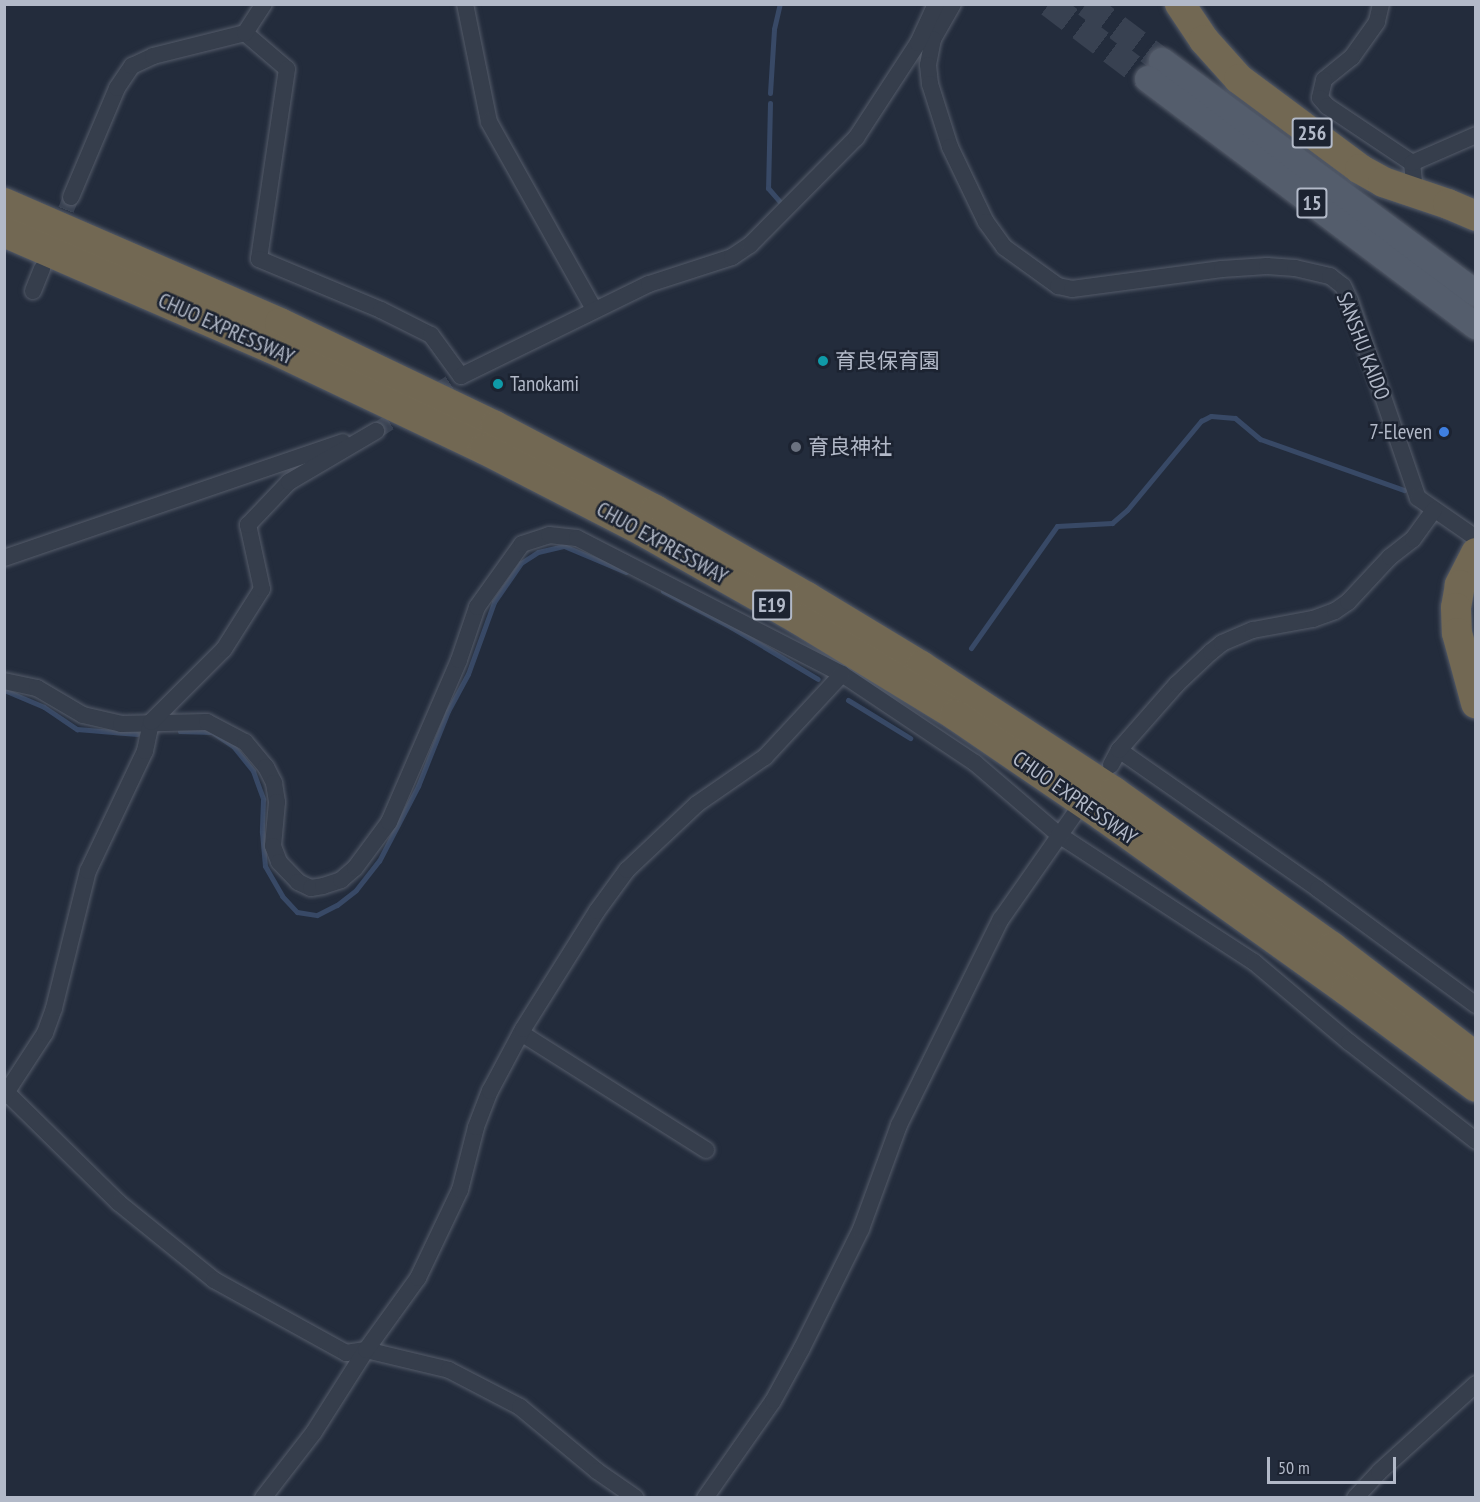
<!DOCTYPE html>
<html>
<head>
<meta charset="utf-8">
<style>
	body { margin:0 }
	#map { position:relative; width:1480px; height:1502px; overflow:hidden; background:#232c3c; font-family:"PT Sans Narrow","Noto Sans JP",sans-serif }
	div>[style] { position:absolute }
	.stream>* { height:5px; margin:-2.5px; padding:0 2.5px; transform-origin:2.5px; border-radius:2.5px; background:#384966 }
	.street-tunnel>* { height:16px; margin-top:-8px; transform-origin:0; background:repeating-linear-gradient(90deg,#384151 0 16px,transparent 0 24px) }
	.primary-tunnel>* { height:26px; margin-top:-13px; transform-origin:0; background:repeating-linear-gradient(90deg,#384151 0 26px,transparent 0 39px) }
	.roads { filter:drop-shadow(0 0 2px #555c6a) drop-shadow(0 0 2px #555c6a) }
	.street>* { height:16px; margin:-8px; padding:0 8px; transform-origin:8px; border-radius:8px; background:#363e4c }
	.primary>* { height:26px; margin:-13px; padding:0 13px; transform-origin:13px; border-radius:13px; background:#545d6c }
	.highway>* { height:30px; margin:-15px; padding:0 15px; transform-origin:15px; border-radius:15px; background:#726853 }
	.dots>* { width:16px; height:16px; translate:-50% -50%; box-sizing:border-box; border:3px solid #1c2331; border-radius:50% }
	span { translate:-50% -50%; white-space:nowrap; text-align:center; line-height:1.15; -webkit-text-stroke:5px #1c2331; paint-order:stroke }
	.shield-label span { padding:2px 4px; background:#1c2331; border:2px solid; border-radius:4px; -webkit-text-stroke-width:0 }
	.shield-label { font-size:20px; color:#b2b9c8; font-weight:700 }
	.street-label { font-size:21px; color:#b2b9c8 }
	.poi-label { font-size:21px; color:#b2b9c8 }
	.left { translate:0 -50%; text-align:left }
	.right { translate:-100% -50%; text-align:right }
	.frame { position:absolute; inset:0; border:6px solid #b2b9c8; pointer-events:none }
	.scale { position:absolute; left:1267px; top:1457px; width:129px; height:27px; box-sizing:border-box; border:3px solid #b2b9c8; border-top:0; padding-left:8px; font-size:18px; line-height:21px; white-space:nowrap; color:#b2b9c8; -webkit-text-stroke:4px #1c2331; paint-order:stroke }
</style>
</head>
<body>
<div id="map">
	<div class="stream">
		<i style="left:770px;top:93px;width:64px;rotate:-86.4deg"></i>
		<i style="left:774px;top:29px;width:26px;rotate:-77deg"></i>
		<i style="left:770px;top:103px;width:85px;rotate:91.3deg"></i>
		<i style="left:768px;top:188px;width:20px;rotate:49deg"></i>
		<i style="left:663px;top:591px;width:77px;rotate:27.9deg"></i>
		<i style="left:731px;top:627px;width:101px;rotate:30.9deg"></i>
		<i style="left:971px;top:648px;width:149px;rotate:-54.8deg"></i>
		<i style="left:1057px;top:526px;width:55px;rotate:-3.1deg"></i>
		<i style="left:1112px;top:523px;width:20px;rotate:-41deg"></i>
		<i style="left:1127px;top:510px;width:116px;rotate:-50.3deg"></i>
		<i style="left:1201px;top:421px;width:11px;rotate:-27deg"></i>
		<i style="left:1211px;top:416px;width:24px;rotate:5deg"></i>
		<i style="left:1235px;top:418px;width:33px;rotate:40deg"></i>
		<i style="left:1260px;top:439px;width:153px;rotate:19.5deg"></i>
		<i style="left:4px;top:690px;width:43px;rotate:23deg"></i>
		<i style="left:44px;top:707px;width:40px;rotate:34deg"></i>
		<i style="left:77px;top:729px;width:60px;rotate:4.8deg"></i>
		<i style="left:848px;top:700px;width:73px;rotate:31.5deg"></i>
		<i style="left:180px;top:731px;width:32px;rotate:2deg"></i>
		<i style="left:212px;top:732px;width:25px;rotate:34deg"></i>
		<i style="left:233px;top:746px;width:32px;rotate:51deg"></i>
		<i style="left:253px;top:771px;width:30px;rotate:70deg"></i>
		<i style="left:263px;top:799px;width:33px;rotate:92deg"></i>
		<i style="left:262px;top:832px;width:34px;rotate:85deg"></i>
		<i style="left:265px;top:866px;width:34px;rotate:60deg"></i>
		<i style="left:282px;top:896px;width:22px;rotate:47deg"></i>
		<i style="left:297px;top:912px;width:20px;rotate:9deg"></i>
		<i style="left:317px;top:915px;width:22px;rotate:-27deg"></i>
		<i style="left:337px;top:905px;width:24px;rotate:-38deg"></i>
		<i style="left:356px;top:890px;width:37px;rotate:-52deg"></i>
		<i style="left:379px;top:861px;width:85px;rotate:-62.5deg"></i>
		<i style="left:418px;top:786px;width:81px;rotate:-68.2deg"></i>
		<i style="left:448px;top:711px;width:42px;rotate:-61.6deg"></i>
		<i style="left:468px;top:674px;width:77px;rotate:-70.1deg"></i>
		<i style="left:494px;top:602px;width:47px;rotate:-55.3deg"></i>
		<i style="left:521px;top:563px;width:20px;rotate:-33deg"></i>
		<i style="left:538px;top:552px;width:27px;rotate:-13deg"></i>
		<i style="left:564px;top:546px;width:67px;rotate:22.8deg"></i>
	</div>
	<div class="street-tunnel">
		<i style="left:57px;top:232px;width:38px;rotate:-68deg"></i>
		<i style="left:376px;top:431px;width:101px;rotate:-32.9deg"></i>
	</div>
	<div class="primary-tunnel">
		<i style="left:1049px;top:4px;width:124px;rotate:37.1deg"></i>
		<i style="left:1086px;top:4px;width:95px;rotate:36.9deg"></i>
	</div>
	<div class="roads">
		<div class="street">
			<i style="left:465px;top:4px;width:120px;rotate:78.5deg"></i>
			<i style="left:489px;top:122px;width:214px;rotate:60.7deg"></i>
			<i style="left:953px;top:4px;width:40px;rotate:119.7deg"></i>
			<i style="left:933px;top:39px;width:26px;rotate:101deg"></i>
			<i style="left:928px;top:65px;width:19px;rotate:84deg"></i>
			<i style="left:930px;top:84px;width:66px;rotate:72.4deg"></i>
			<i style="left:950px;top:147px;width:83px;rotate:64.4deg"></i>
			<i style="left:986px;top:222px;width:31px;rotate:54deg"></i>
			<i style="left:1004px;top:247px;width:67px;rotate:35.8deg"></i>
			<i style="left:1058px;top:286px;width:14px;rotate:12deg"></i>
			<i style="left:1072px;top:289px;width:151px;rotate:-7.6deg"></i>
			<i style="left:1222px;top:269px;width:45px;rotate:-3.8deg"></i>
			<i style="left:1267px;top:266px;width:28px;rotate:4deg"></i>
			<i style="left:1295px;top:268px;width:36px;rotate:13deg"></i>
			<i style="left:1330px;top:276px;width:16px;rotate:38deg"></i>
			<i style="left:1343px;top:286px;width:17px;rotate:65deg"></i>
			<i style="left:1350px;top:301px;width:208px;rotate:71deg"></i>
			<i style="left:1418px;top:498px;width:70px;rotate:34.6deg"></i>
			<i style="left:1381px;top:4px;width:18px;rotate:103deg"></i>
			<i style="left:1377px;top:22px;width:43px;rotate:125.5deg"></i>
			<i style="left:1352px;top:57px;width:36px;rotate:141deg"></i>
			<i style="left:1324px;top:80px;width:18px;rotate:103deg"></i>
			<i style="left:1320px;top:98px;width:11px;rotate:49deg"></i>
			<i style="left:1327px;top:106px;width:102px;rotate:33.8deg"></i>
			<i style="left:1412px;top:163px;width:31px;rotate:84deg"></i>
			<i style="left:245px;top:33px;width:55px;rotate:40.6deg"></i>
			<i style="left:287px;top:69px;width:192px;rotate:98.4deg"></i>
			<i style="left:259px;top:259px;width:132px;rotate:22.7deg"></i>
			<i style="left:381px;top:310px;width:56px;rotate:26.6deg"></i>
			<i style="left:431px;top:335px;width:51px;rotate:53.8deg"></i>
			<i style="left:461px;top:376px;width:209px;rotate:-26.1deg"></i>
			<i style="left:649px;top:284px;width:87px;rotate:-18deg"></i>
			<i style="left:732px;top:257px;width:22px;rotate:-34deg"></i>
			<i style="left:750px;top:245px;width:151px;rotate:-45.3deg"></i>
			<i style="left:856px;top:138px;width:113px;rotate:-56.9deg"></i>
			<i style="left:918px;top:43px;width:43px;rotate:-65.2deg"></i>
			<i style="left:1412px;top:163px;width:70px;rotate:-23.6deg"></i>
			<i style="left:71px;top:197px;width:118px;rotate:-67.1deg"></i>
			<i style="left:117px;top:88px;width:27px;rotate:-56deg"></i>
			<i style="left:132px;top:66px;width:23px;rotate:-25deg"></i>
			<i style="left:153px;top:56px;width:95px;rotate:-14deg"></i>
			<i style="left:245px;top:33px;width:35px;rotate:-57deg"></i>
			<i style="left:33px;top:291px;width:24px;rotate:-68deg"></i>
			<i style="left:4px;top:558px;width:358px;rotate:-18.9deg"></i>
			<i style="left:4px;top:681px;width:34px;rotate:12deg"></i>
			<i style="left:37px;top:688px;width:53px;rotate:30.4deg"></i>
			<i style="left:83px;top:715px;width:39px;rotate:13deg"></i>
			<i style="left:121px;top:724px;width:86px;rotate:-1.3deg"></i>
			<i style="left:207px;top:722px;width:43px;rotate:27.8deg"></i>
			<i style="left:245px;top:742px;width:33px;rotate:50deg"></i>
			<i style="left:266px;top:767px;width:18px;rotate:63deg"></i>
			<i style="left:274px;top:783px;width:19px;rotate:81deg"></i>
			<i style="left:277px;top:802px;width:44px;rotate:95.2deg"></i>
			<i style="left:273px;top:846px;width:17px;rotate:69deg"></i>
			<i style="left:279px;top:862px;width:28px;rotate:46deg"></i>
			<i style="left:298px;top:882px;width:14px;rotate:25deg"></i>
			<i style="left:311px;top:888px;width:12px;rotate:-9deg"></i>
			<i style="left:323px;top:886px;width:19px;rotate:-18deg"></i>
			<i style="left:341px;top:880px;width:18px;rotate:-41deg"></i>
			<i style="left:355px;top:868px;width:57px;rotate:-53.5deg"></i>
			<i style="left:389px;top:822px;width:176px;rotate:-66.6deg"></i>
			<i style="left:459px;top:660px;width:56px;rotate:-71.2deg"></i>
			<i style="left:477px;top:607px;width:77px;rotate:-54.5deg"></i>
			<i style="left:522px;top:544px;width:28px;rotate:-18deg"></i>
			<i style="left:549px;top:535px;width:28px;rotate:6deg"></i>
			<i style="left:577px;top:538px;width:298px;rotate:27.2deg"></i>
			<i style="left:842px;top:674px;width:160px;rotate:33.8deg"></i>
			<i style="left:975px;top:763px;width:111px;rotate:40.6deg"></i>
			<i style="left:1059px;top:835px;width:233px;rotate:33.1deg"></i>
			<i style="left:1254px;top:962px;width:124px;rotate:40.1deg"></i>
			<i style="left:1349px;top:1042px;width:161px;rotate:37.9deg"></i>
			<i style="left:1119px;top:750px;width:243px;rotate:34.9deg"></i>
			<i style="left:1318px;top:889px;width:196px;rotate:36.3deg"></i>
			<i style="left:1111px;top:765px;width:17px;rotate:-62deg"></i>
			<i style="left:1119px;top:750px;width:88px;rotate:-48.7deg"></i>
			<i style="left:1177px;top:684px;width:47px;rotate:-43.3deg"></i>
			<i style="left:1211px;top:652px;width:14px;rotate:-39deg"></i>
			<i style="left:1222px;top:643px;width:34px;rotate:-23deg"></i>
			<i style="left:1253px;top:630px;width:61px;rotate:-10.4deg"></i>
			<i style="left:1313px;top:619px;width:23px;rotate:-20deg"></i>
			<i style="left:1335px;top:611px;width:16px;rotate:-35deg"></i>
			<i style="left:1348px;top:602px;width:62px;rotate:-47deg"></i>
			<i style="left:1390px;top:557px;width:29px;rotate:-38deg"></i>
			<i style="left:1413px;top:539px;width:36px;rotate:-54deg"></i>
			<i style="left:521px;top:1033px;width:219px;rotate:32.3deg"></i>
			<i style="left:7px;top:1093px;width:157px;rotate:44.5deg"></i>
			<i style="left:119px;top:1203px;width:122px;rotate:39deg"></i>
			<i style="left:214px;top:1280px;width:151px;rotate:28.9deg"></i>
			<i style="left:346px;top:1353px;width:20px;rotate:-9deg"></i>
			<i style="left:366px;top:1350px;width:85px;rotate:13.5deg"></i>
			<i style="left:449px;top:1370px;width:80px;rotate:27.5deg"></i>
			<i style="left:520px;top:1407px;width:100px;rotate:39.7deg"></i>
			<i style="left:597px;top:1471px;width:47px;rotate:34.7deg"></i>
			<i style="left:4px;top:1096px;width:75px;rotate:-56.9deg"></i>
			<i style="left:45px;top:1033px;width:27px;rotate:-70deg"></i>
			<i style="left:54px;top:1008px;width:141px;rotate:-76.1deg"></i>
			<i style="left:88px;top:871px;width:133px;rotate:-64.6deg"></i>
			<i style="left:145px;top:751px;width:30px;rotate:-78deg"></i>
			<i style="left:151px;top:722px;width:103px;rotate:-45deg"></i>
			<i style="left:224px;top:649px;width:71px;rotate:-57.7deg"></i>
			<i style="left:262px;top:589px;width:66px;rotate:-102.3deg"></i>
			<i style="left:248px;top:525px;width:59px;rotate:-46.4deg"></i>
			<i style="left:289px;top:482px;width:101px;rotate:-30.4deg"></i>
			<i style="left:263px;top:1498px;width:83px;rotate:-52.3deg"></i>
			<i style="left:314px;top:1432px;width:97px;rotate:-57.6deg"></i>
			<i style="left:366px;top:1350px;width:89px;rotate:-54.2deg"></i>
			<i style="left:418px;top:1278px;width:98px;rotate:-64.5deg"></i>
			<i style="left:460px;top:1190px;width:65px;rotate:-75.7deg"></i>
			<i style="left:476px;top:1127px;width:39px;rotate:-69deg"></i>
			<i style="left:490px;top:1091px;width:70px;rotate:-62deg"></i>
			<i style="left:523px;top:1029px;width:139px;rotate:-57.9deg"></i>
			<i style="left:597px;top:911px;width:51px;rotate:-53.8deg"></i>
			<i style="left:627px;top:870px;width:96px;rotate:-43.3deg"></i>
			<i style="left:697px;top:804px;width:83px;rotate:-34.7deg"></i>
			<i style="left:765px;top:757px;width:113px;rotate:-47.1deg"></i>
			<i style="left:705px;top:1498px;width:118px;rotate:-55deg"></i>
			<i style="left:773px;top:1401px;width:60px;rotate:-61.3deg"></i>
			<i style="left:802px;top:1348px;width:133px;rotate:-63.6deg"></i>
			<i style="left:861px;top:1229px;width:111px;rotate:-69.9deg"></i>
			<i style="left:899px;top:1125px;width:230px;rotate:-63.7deg"></i>
			<i style="left:1001px;top:919px;width:126px;rotate:-55deg"></i>
			<i style="left:1355px;top:1498px;width:35px;rotate:-47deg"></i>
			<i style="left:1379px;top:1472px;width:131px;rotate:-42.2deg"></i>
		</div>
		<div class="primary">
			<i style="left:1162px;top:61px;width:390px;rotate:36.5deg"></i>
			<i style="left:1148px;top:79px;width:411px;rotate:37deg"></i>
		</div>
		<div class="highway">
			<i style="left:1180px;top:4px;width:43px;rotate:56.3deg"></i>
			<i style="left:1204px;top:40px;width:52px;rotate:48.1deg"></i>
			<i style="left:1239px;top:79px;width:151px;rotate:36.6deg"></i>
			<i style="left:1360px;top:169px;width:26px;rotate:29deg"></i>
			<i style="left:1383px;top:182px;width:69px;rotate:18.7deg"></i>
			<i style="left:1448px;top:204px;width:30px;rotate:23deg"></i>
			<i style="left:4px;top:203px;width:301px;rotate:23.5deg"></i>
			<i style="left:280px;top:323px;width:238px;rotate:25.6deg"></i>
			<i style="left:495px;top:426px;width:181px;rotate:27.7deg"></i>
			<i style="left:655px;top:510px;width:175px;rotate:29.8deg"></i>
			<i style="left:807px;top:597px;width:133px;rotate:31.2deg"></i>
			<i style="left:921px;top:666px;width:230px;rotate:33.1deg"></i>
			<i style="left:1114px;top:792px;width:267px;rotate:35.4deg"></i>
			<i style="left:1332px;top:947px;width:181px;rotate:37.4deg"></i>
			<i style="left:4px;top:232px;width:291px;rotate:23.5deg"></i>
			<i style="left:271px;top:348px;width:236px;rotate:25.4deg"></i>
			<i style="left:484px;top:449px;width:179px;rotate:27.3deg"></i>
			<i style="left:643px;top:531px;width:178px;rotate:29.6deg"></i>
			<i style="left:798px;top:619px;width:184px;rotate:31.4deg"></i>
			<i style="left:955px;top:715px;width:179px;rotate:34.3deg"></i>
			<i style="left:1103px;top:816px;width:299px;rotate:35.6deg"></i>
			<i style="left:1346px;top:990px;width:162px;rotate:36.7deg"></i>
			<i style="left:1476px;top:553px;width:36px;rotate:117deg"></i>
			<i style="left:1460px;top:585px;width:23px;rotate:100deg"></i>
			<i style="left:1456px;top:608px;width:25px;rotate:88deg"></i>
			<i style="left:1457px;top:633px;width:73px;rotate:74.8deg"></i>
		</div>
	</div>
	<div class="dots">
		<i style="left:823px;top:361px;background:#0f9aa8"></i>
		<i style="left:498px;top:384px;background:#0f9aa8"></i>
		<i style="left:1444px;top:432px;background:#3f7fe0"></i>
		<i style="left:796px;top:447px;background:#6b7280"></i>
	</div>
	<div class="shield-label">
		<span style="left:1312px;top:133px">256</span>
		<span style="left:1312px;top:203px">15</span>
		<span style="left:772px;top:605px">E19</span>
	</div>
	<div class="street-label">
		<span style="left:226px;top:329px;rotate:24deg">CHUO EXPRESSWAY</span>
		<span style="left:1363px;top:346px;rotate:69deg">SANSHU KAIDO</span>
		<span style="left:662px;top:543px;rotate:29deg">CHUO EXPRESSWAY</span>
		<span style="left:1075px;top:798px;rotate:35deg">CHUO EXPRESSWAY</span>
	</div>
	<div class="poi-label">
		<span class="left" style="left:835px;top:361px">育良保育園</span>
		<span class="left" style="left:510px;top:384px">Tanokami</span>
		<span class="right" style="left:1432px;top:432px">7-Eleven</span>
		<span class="left" style="left:808px;top:447px">育良神社</span>
	</div>
	<div class="frame"></div>
	<div class="scale">50 m</div>
</div>
</body>
</html>
